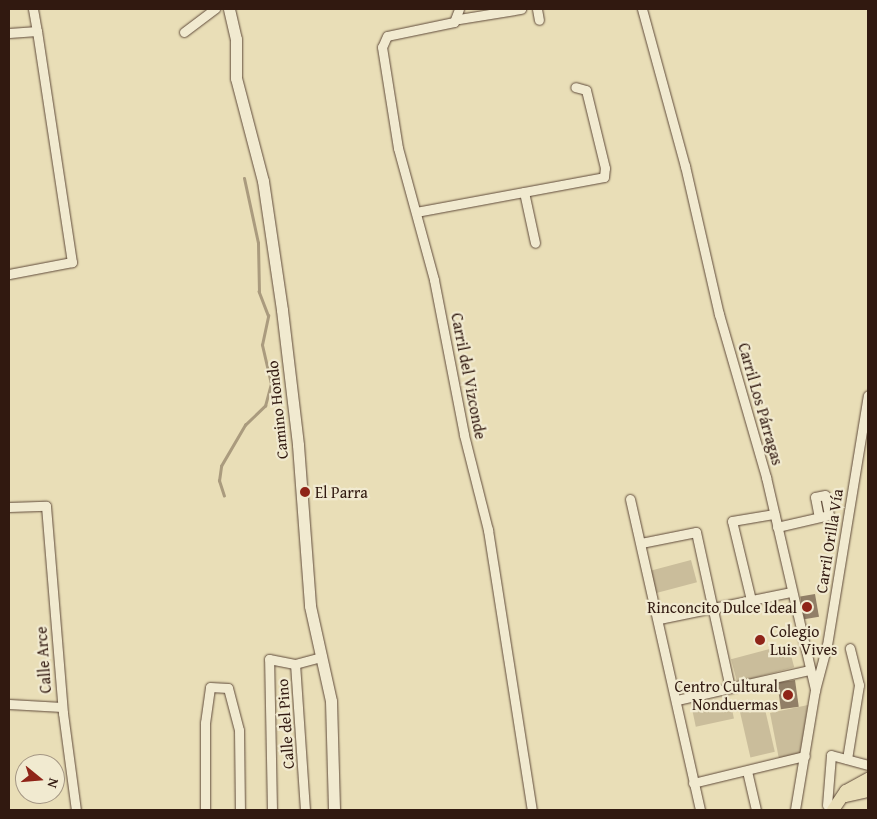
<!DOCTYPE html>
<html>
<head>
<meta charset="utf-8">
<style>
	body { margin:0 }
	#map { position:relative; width:877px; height:819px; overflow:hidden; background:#e9deb7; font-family:"Gentium Book Plus",serif }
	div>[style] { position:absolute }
	.green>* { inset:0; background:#cabd9b; transform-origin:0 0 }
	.stream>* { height:2.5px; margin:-1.25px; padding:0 1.25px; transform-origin:1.25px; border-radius:1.25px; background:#aa9b7e }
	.building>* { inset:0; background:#917f67; transform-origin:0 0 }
	.roads { filter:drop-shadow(0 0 1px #5f4a3a) drop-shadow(0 0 1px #5f4a3a) }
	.street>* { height:9px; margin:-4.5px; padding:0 4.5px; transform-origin:4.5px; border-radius:4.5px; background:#f1ead0 }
	.secondary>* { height:11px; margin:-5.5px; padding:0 5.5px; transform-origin:5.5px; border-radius:5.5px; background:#f1ead0 }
	.primary>* { height:12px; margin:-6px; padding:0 6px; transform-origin:6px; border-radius:6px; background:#e9deb7 }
	.dots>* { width:14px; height:14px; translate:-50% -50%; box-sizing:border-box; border:2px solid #f1ead0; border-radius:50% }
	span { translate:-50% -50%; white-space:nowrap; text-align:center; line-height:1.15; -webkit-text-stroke:4.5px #f1ead0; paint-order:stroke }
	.street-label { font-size:16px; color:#311910 }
	.poi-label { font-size:16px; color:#311910 }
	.left { translate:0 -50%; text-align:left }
	.right { translate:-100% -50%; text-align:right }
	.frame { position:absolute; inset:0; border:10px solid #311910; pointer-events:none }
	.north { position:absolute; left:15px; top:754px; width:50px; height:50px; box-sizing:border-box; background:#f1ead0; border:1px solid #a49683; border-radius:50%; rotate:107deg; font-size:14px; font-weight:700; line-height:20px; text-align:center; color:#311910 }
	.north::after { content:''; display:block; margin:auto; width:18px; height:22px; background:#8f2418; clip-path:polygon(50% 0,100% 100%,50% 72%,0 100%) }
</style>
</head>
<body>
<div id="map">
	<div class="green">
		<i style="left:691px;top:560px;width:23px;height:42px;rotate:75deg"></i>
		<i style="left:788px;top:644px;width:24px;height:59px;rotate:75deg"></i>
		<i style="left:730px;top:700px;width:19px;height:39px;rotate:78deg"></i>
		<i style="left:764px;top:705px;width:48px;height:25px;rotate:77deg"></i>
		<i style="clip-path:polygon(808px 705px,800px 754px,779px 759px,770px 713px)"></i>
	</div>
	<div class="stream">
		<i style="left:224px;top:496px;width:16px;rotate:-108deg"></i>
		<i style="left:219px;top:481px;width:15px;rotate:-82deg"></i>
		<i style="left:221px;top:466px;width:48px;rotate:-59.7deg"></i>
		<i style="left:245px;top:425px;width:28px;rotate:-44deg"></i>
		<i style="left:265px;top:406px;width:23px;rotate:-75deg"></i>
		<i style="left:271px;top:384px;width:40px;rotate:-103deg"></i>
		<i style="left:262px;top:345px;width:30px;rotate:-78deg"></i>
		<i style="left:268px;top:316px;width:26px;rotate:-111deg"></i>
		<i style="left:259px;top:292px;width:49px;rotate:-91.2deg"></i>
		<i style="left:258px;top:243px;width:66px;rotate:-102.2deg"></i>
	</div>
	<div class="building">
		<i style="left:815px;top:594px;width:23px;height:15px;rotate:80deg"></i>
		<i style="left:795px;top:680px;width:27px;height:18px;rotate:82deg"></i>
	</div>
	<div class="roads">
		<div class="street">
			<i style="left:33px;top:9px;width:22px;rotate:80deg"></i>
			<i style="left:459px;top:9px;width:14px;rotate:111deg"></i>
			<i style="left:454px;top:22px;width:68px;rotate:168.2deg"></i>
			<i style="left:387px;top:36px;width:12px;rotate:114deg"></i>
			<i style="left:382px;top:47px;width:102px;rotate:81deg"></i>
			<i style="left:398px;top:148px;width:137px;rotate:74.7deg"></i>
			<i style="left:434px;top:280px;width:158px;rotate:79deg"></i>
			<i style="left:464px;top:435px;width:98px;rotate:75.8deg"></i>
			<i style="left:488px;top:530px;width:283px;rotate:81.1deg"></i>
			<i style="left:537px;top:9px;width:11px;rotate:80deg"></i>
			<i style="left:642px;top:9px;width:163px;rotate:74.7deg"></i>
			<i style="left:685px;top:166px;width:152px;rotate:77.1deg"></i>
			<i style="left:719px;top:314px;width:170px;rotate:73.9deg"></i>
			<i style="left:766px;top:477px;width:219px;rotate:77deg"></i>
			<i style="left:815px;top:690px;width:122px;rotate:99.5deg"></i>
			<i style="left:459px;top:19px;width:63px;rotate:-9.2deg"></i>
			<i style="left:184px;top:32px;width:39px;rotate:-37deg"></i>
			<i style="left:9px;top:33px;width:28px;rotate:-4deg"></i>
			<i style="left:37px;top:31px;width:234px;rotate:81.4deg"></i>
			<i style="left:72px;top:262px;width:64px;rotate:169.2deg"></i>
			<i style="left:524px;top:192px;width:52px;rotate:77.8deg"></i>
			<i style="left:416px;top:212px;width:191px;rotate:-10.5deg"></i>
			<i style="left:604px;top:177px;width:9px;rotate:-84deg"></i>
			<i style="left:605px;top:168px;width:80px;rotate:-103.7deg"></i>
			<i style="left:586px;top:90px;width:11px;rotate:-165deg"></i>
			<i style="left:630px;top:499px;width:319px;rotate:77.3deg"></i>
			<i style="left:9px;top:507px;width:37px;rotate:-2deg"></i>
			<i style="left:46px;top:506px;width:208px;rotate:85.3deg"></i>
			<i style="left:63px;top:713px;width:98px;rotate:82.4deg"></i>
			<i style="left:777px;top:527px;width:53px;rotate:-13deg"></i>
			<i style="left:829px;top:515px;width:20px;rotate:-101deg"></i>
			<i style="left:825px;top:495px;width:10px;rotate:169deg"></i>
			<i style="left:815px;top:497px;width:20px;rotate:79deg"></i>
			<i style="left:641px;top:543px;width:56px;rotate:-11.3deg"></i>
			<i style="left:696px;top:532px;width:160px;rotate:77.7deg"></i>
			<i style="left:751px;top:600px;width:81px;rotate:-103.5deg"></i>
			<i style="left:732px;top:521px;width:43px;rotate:-9.5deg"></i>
			<i style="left:659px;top:619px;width:134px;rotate:-11.6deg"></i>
			<i style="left:815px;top:690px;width:47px;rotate:-75.1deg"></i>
			<i style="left:827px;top:645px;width:253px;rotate:-80.7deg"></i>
			<i style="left:677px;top:700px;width:135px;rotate:-12.8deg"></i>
			<i style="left:9px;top:704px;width:53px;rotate:3.2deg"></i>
			<i style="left:847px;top:759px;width:75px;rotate:-80.8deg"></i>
			<i style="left:859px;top:685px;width:38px;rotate:-104deg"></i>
			<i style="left:747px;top:771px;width:40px;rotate:77deg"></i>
			<i style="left:693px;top:783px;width:115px;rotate:-13.6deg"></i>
			<i style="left:827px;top:805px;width:50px;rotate:-85.4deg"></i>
			<i style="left:831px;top:755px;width:38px;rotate:15deg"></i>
			<i style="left:205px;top:810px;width:87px;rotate:-90deg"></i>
			<i style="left:205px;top:723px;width:36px;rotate:-82deg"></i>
			<i style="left:210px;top:687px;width:18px;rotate:3deg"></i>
			<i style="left:228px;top:688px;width:43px;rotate:75.3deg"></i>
			<i style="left:239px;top:730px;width:80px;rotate:89.3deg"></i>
			<i style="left:272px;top:810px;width:151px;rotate:-91.1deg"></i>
			<i style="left:269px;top:659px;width:26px;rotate:11deg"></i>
			<i style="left:305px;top:810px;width:146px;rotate:-93.9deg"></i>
			<i style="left:295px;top:664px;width:28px;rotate:-15deg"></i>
		</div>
		<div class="secondary">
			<i style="left:229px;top:9px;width:31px;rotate:77deg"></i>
			<i style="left:236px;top:39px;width:39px;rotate:90deg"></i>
			<i style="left:236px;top:78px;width:106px;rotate:75.3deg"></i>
			<i style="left:263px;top:181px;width:130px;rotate:81.6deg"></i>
			<i style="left:282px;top:310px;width:136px;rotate:83.2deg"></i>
			<i style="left:298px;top:445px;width:161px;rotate:85.7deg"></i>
			<i style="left:310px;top:606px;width:97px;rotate:77.5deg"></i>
			<i style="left:331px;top:701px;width:109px;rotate:88.4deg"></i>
		</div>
		<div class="primary">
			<i style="left:846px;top:796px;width:23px;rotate:-13deg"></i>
			<i style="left:833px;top:810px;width:23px;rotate:-56deg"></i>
			<i style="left:846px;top:791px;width:25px;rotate:-29deg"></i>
		</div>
	</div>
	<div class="dots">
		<i style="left:305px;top:492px;background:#8f2418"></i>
		<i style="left:807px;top:607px;background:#8f2418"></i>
		<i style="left:760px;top:640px;background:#8f2418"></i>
		<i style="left:788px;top:695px;background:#8f2418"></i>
	</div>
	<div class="street-label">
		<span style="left:469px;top:376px;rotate:79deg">Carril del Vizconde</span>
		<span style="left:761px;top:404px;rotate:74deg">Carril Los Párragas</span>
		<span style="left:277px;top:410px;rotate:-96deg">Camino Hondo</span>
		<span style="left:829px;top:541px;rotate:-81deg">Carril Orilla Vía</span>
		<span style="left:43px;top:660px;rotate:-94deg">Calle Arce</span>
		<span style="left:285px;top:724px;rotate:-94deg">Calle del Pino</span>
	</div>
	<div class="poi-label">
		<span class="left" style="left:315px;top:492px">El Parra</span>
		<span class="right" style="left:797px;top:607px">Rinconcito Dulce Ideal</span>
		<span class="left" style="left:770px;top:640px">Colegio<br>Luis Vives</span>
		<span class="right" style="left:778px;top:695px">Centro Cultural<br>Nonduermas</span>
	</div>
	<div class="frame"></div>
	<div class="north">N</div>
</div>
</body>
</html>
